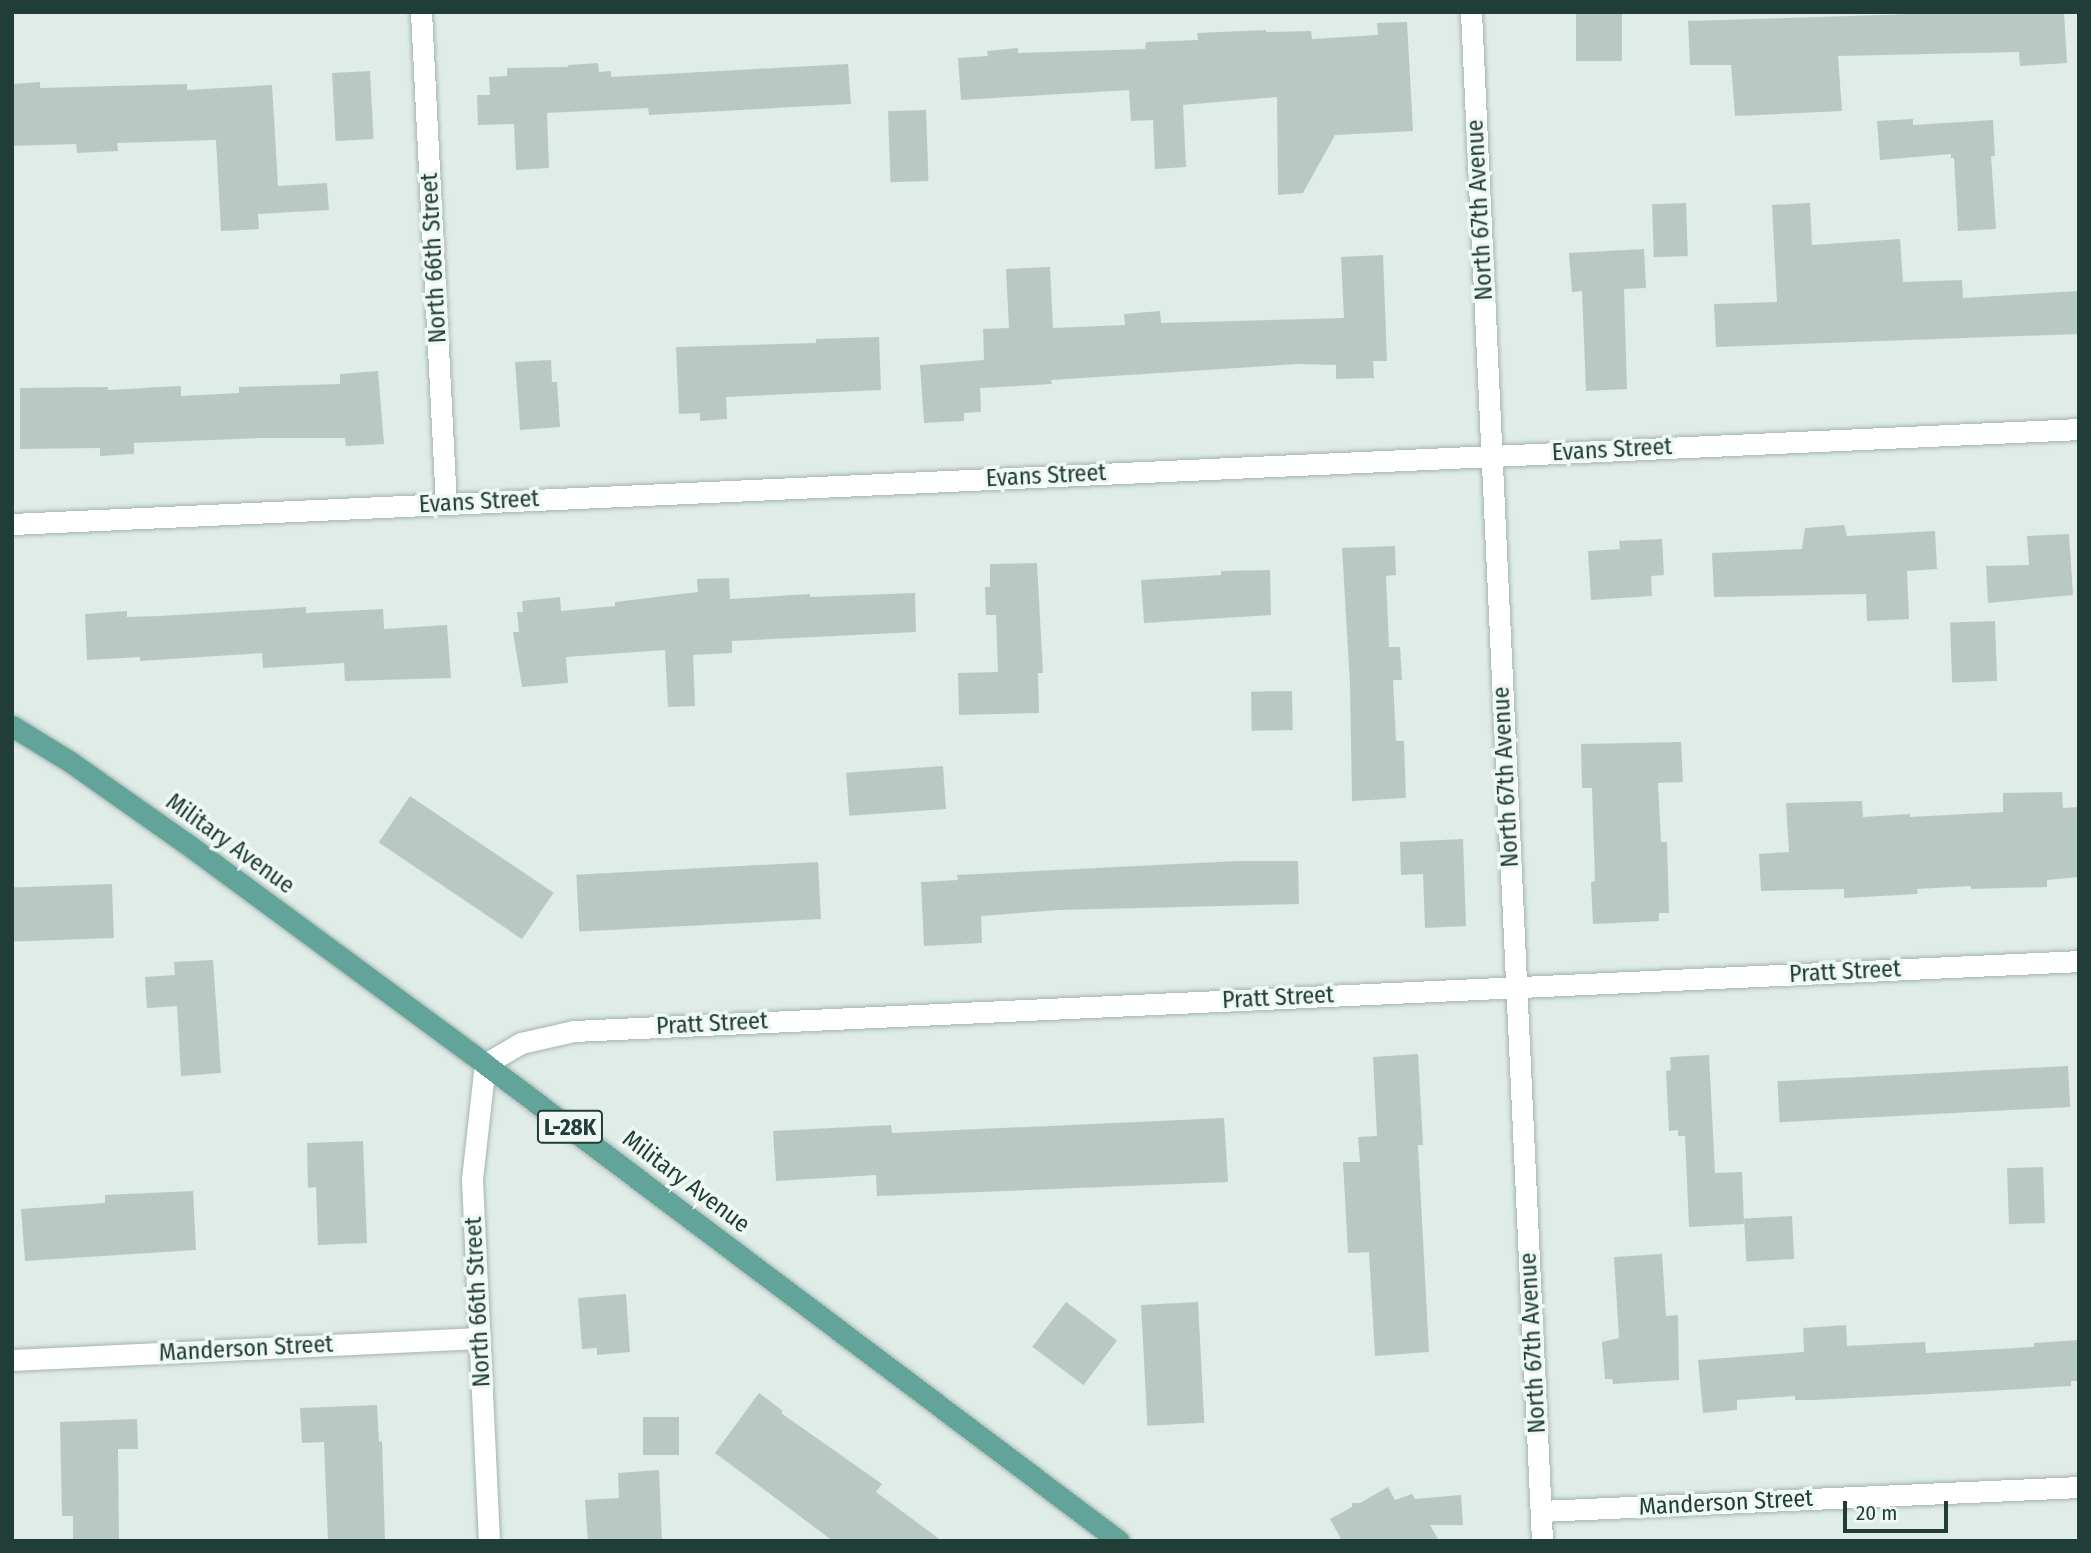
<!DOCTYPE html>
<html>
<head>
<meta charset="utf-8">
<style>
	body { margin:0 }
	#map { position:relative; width:2091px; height:1553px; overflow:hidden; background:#e0ece7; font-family:"Fira Sans Condensed",sans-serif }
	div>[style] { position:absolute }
	.building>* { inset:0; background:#b8c9c4; transform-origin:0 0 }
	.roads { filter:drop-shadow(0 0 2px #a3b4af) drop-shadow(0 0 2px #a3b4af) }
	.minor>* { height:21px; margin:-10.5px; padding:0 10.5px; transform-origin:10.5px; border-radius:10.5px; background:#fff }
	.major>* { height:21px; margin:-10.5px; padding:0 10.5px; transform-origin:10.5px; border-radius:10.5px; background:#62a499 }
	span { translate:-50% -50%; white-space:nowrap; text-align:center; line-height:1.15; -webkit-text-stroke:7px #f0f8f5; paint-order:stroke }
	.shield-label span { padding:2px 5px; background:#f0f8f5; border:2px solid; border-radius:5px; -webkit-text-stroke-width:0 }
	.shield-label { font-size:23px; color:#203d38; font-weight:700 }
	.street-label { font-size:24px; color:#203d38 }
	.frame { position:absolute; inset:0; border:14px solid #203d38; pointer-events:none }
	.scale { position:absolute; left:1843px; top:1501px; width:105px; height:32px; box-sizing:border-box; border:4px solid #203d38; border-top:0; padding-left:9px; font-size:21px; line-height:24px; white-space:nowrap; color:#203d38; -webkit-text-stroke:5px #f0f8f5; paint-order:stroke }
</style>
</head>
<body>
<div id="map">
	<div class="building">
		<i style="left:1576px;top:12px;width:46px;height:49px"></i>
		<i style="clip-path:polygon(1976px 12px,2064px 12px,2067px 63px,2020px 66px,2019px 52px,1838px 56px,1842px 111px,1735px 116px,1731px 65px,1690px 65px,1688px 21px)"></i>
		<i style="clip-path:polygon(1407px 22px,1413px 131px,1335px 135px,1303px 193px,1278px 195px,1277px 97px,1183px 105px,1186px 167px,1155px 169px,1153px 120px,1131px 121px,1129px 90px,961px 100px,958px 58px,988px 56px,987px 51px,1018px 48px,1018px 53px,1145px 49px,1146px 42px,1198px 40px,1197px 33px,1266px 30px,1266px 32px,1311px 31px,1312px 39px,1378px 35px,1377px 23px)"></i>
		<i style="clip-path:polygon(598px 63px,599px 72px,611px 71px,611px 77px,848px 64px,851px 104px,649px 115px,648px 108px,547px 113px,549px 168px,516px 170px,514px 124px,478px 125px,477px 95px,490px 95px,489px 77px,507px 76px,507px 68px,568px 67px,568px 65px)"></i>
		<i style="left:370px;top:71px;width:68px;height:38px;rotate:87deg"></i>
		<i style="clip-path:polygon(40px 82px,40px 88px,187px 84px,187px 90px,272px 85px,278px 186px,327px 183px,329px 210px,258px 214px,259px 229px,221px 231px,216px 140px,117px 143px,118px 151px,77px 153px,76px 144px,12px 146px,12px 84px)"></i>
		<i style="left:926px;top:110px;width:71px;height:38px;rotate:88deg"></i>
		<i style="clip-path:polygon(1913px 119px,1913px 125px,1993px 120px,1995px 156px,1991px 156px,1996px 229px,1958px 231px,1954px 158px,1951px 158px,1951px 154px,1880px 160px,1877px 121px)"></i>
		<i style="left:1686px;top:203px;width:53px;height:34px;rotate:88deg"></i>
		<i style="clip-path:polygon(1810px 203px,1812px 245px,1900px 239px,1903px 282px,1962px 280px,1963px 298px,2079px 291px,2079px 334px,1716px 347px,1714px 304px,1777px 302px,1772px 205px)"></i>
		<i style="clip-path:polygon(1644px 249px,1646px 288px,1624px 289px,1627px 389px,1586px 391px,1582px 291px,1572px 292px,1569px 253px)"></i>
		<i style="clip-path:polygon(1383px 255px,1387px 361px,1373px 361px,1374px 378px,1336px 379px,1336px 365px,1298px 364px,1051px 380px,1052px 384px,980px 388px,981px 412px,964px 413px,964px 421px,924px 423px,920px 365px,984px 360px,983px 329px,1009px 328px,1006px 269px,1050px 267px,1053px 328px,1125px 325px,1124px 314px,1160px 311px,1161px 323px,1344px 318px,1341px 257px)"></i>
		<i style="clip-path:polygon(879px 337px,881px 390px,726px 397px,727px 419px,700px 421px,700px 413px,679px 414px,676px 347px,816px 343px,816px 339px)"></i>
		<i style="clip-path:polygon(551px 360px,552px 382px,557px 382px,560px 427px,520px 430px,515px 362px)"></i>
		<i style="clip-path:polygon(378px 371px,384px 444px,346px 446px,345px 438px,260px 438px,134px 443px,134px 454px,100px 456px,100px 448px,20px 449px,20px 388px,108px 387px,108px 390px,181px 386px,181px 396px,239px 393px,239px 387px,340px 384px,340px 374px)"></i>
		<i style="clip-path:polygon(1844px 525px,1847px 536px,1935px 531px,1937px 569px,1907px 571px,1909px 619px,1867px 621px,1866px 594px,1714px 597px,1712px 553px,1802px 549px,1805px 528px)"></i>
		<i style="clip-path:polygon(2069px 534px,2073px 595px,1988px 603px,1986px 566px,2029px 565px,2027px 536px)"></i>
		<i style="clip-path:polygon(1662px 539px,1664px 575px,1651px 576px,1652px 596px,1591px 600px,1588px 551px,1620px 549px,1619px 541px)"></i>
		<i style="clip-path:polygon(1395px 546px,1396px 575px,1386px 576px,1389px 647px,1400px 647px,1402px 680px,1393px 680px,1396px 741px,1404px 741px,1406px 798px,1352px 801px,1350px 684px,1342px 548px)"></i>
		<i style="clip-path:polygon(1037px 563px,1043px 673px,1038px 673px,1039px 713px,959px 715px,958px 673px,998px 672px,996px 615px,986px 615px,985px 587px,990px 587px,990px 564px)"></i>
		<i style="clip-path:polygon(1270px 570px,1271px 615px,1144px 623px,1141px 580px,1221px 575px,1221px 571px)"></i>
		<i style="clip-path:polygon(729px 578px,730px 599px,810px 594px,810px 597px,915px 593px,916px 632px,732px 641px,732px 653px,693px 655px,695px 706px,668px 707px,665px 650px,566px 657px,568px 683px,522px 687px,513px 632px,519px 632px,517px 612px,523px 612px,522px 601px,560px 597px,561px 611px,615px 606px,615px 602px,698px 592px,697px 579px)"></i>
		<i style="clip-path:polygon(306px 607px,306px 613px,383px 609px,384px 629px,447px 625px,451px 678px,345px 681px,344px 663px,263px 668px,262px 653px,140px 661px,140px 657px,87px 660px,85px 614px,127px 611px,127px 617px,160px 616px)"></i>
		<i style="left:1995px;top:621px;width:60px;height:45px;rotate:88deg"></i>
		<i style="left:1292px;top:691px;width:39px;height:41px;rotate:89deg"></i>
		<i style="clip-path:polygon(1681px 742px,1683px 782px,1658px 783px,1661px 842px,1667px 842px,1669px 913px,1659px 913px,1659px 921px,1593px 924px,1591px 882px,1595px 881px,1592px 788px,1582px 788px,1581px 744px)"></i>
		<i style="left:943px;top:766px;width:43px;height:97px;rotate:86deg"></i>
		<i style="clip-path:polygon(2062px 792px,2063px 808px,2079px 807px,2079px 877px,2047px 880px,2047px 887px,1971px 889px,1971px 886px,1917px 889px,1918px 894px,1844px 898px,1844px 889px,1761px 891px,1759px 854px,1789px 852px,1786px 803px,1862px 801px,1863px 817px,1910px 814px,1910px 817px,2003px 812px,2003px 793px)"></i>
		<i style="left:410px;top:796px;width:173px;height:56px;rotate:34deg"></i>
		<i style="clip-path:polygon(1463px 839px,1466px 926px,1425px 928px,1423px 874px,1401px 875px,1400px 842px)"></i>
		<i style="clip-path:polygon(1237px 861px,1298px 861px,1299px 904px,1059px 910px,981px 916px,982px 943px,924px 946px,921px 882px,958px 880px,957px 875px)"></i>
		<i style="left:818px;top:862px;width:57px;height:242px;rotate:87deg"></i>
		<i style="left:112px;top:884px;width:54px;height:100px;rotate:88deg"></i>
		<i style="clip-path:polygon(213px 960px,221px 1073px,181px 1076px,177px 1006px,147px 1008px,145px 977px,175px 975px,174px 962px)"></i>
		<i style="clip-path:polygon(1418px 1054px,1423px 1145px,1418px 1145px,1429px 1352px,1375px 1356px,1369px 1252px,1348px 1253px,1343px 1162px,1360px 1162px,1358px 1137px,1377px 1136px,1373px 1057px)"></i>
		<i style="clip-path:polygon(1709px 1055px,1715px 1173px,1742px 1172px,1744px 1224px,1689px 1227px,1685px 1136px,1678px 1136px,1678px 1130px,1669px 1131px,1666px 1071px,1671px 1070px,1670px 1057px)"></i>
		<i style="left:2068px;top:1066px;width:41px;height:291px;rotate:87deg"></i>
		<i style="clip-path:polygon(1224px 1118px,1228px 1182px,877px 1196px,876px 1175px,776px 1181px,773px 1131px,891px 1125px,892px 1133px)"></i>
		<i style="clip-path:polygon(363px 1141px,367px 1243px,318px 1245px,316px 1187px,308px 1188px,307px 1143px)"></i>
		<i style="left:2043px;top:1167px;width:56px;height:36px;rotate:88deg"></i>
		<i style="clip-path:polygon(193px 1191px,196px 1250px,25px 1261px,21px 1209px,105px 1203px,105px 1195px)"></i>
		<i style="left:1792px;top:1216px;width:43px;height:48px;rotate:87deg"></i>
		<i style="clip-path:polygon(1662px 1254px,1666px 1316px,1678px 1315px,1679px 1380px,1613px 1384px,1612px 1379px,1605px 1379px,1602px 1342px,1619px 1338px,1614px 1257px)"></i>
		<i style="clip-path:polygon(626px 1294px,630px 1352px,597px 1355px,597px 1348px,582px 1349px,578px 1298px)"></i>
		<i style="left:1066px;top:1302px;width:64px;height:56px;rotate:37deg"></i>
		<i style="left:1198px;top:1302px;width:121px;height:57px;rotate:87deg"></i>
		<i style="clip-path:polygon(1846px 1325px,1847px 1346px,1925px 1342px,1926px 1353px,2034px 1347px,2034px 1343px,2079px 1340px,2079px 1381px,2071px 1381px,2071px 1386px,1988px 1391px,1814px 1400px,1795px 1400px,1795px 1396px,1737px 1400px,1737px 1410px,1703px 1413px,1698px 1360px,1804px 1352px,1803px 1328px)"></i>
		<i style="clip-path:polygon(759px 1393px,783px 1411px,781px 1413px,882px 1484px,876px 1492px,942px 1541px,833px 1541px,715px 1453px)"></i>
		<i style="clip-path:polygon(377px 1405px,379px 1442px,382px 1441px,385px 1541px,328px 1541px,324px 1442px,302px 1443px,300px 1408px)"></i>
		<i style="left:643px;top:1417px;width:36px;height:38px"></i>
		<i style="clip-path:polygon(137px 1419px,138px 1449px,118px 1449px,119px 1541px,73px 1541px,73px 1516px,62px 1516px,60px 1422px)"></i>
		<i style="clip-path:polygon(659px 1470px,662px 1541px,588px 1541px,585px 1500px,619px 1498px,618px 1473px)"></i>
		<i style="clip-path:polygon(1388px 1487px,1395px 1500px,1412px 1494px,1415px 1499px,1461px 1495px,1463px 1525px,1430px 1525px,1439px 1541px,1342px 1541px,1330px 1519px,1352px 1507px,1352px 1503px,1360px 1503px)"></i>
	</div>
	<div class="roads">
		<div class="minor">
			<i style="left:421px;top:12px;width:493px;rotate:87.1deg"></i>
			<i style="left:1471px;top:12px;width:1531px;rotate:87.34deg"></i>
			<i style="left:12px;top:524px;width:2069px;rotate:-2.63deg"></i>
			<i style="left:12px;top:1360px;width:468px;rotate:-2.7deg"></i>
			<i style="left:1541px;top:1511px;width:539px;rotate:-2.55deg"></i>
			<i style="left:489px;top:1541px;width:362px;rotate:-92.7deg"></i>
			<i style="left:472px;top:1179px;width:116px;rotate:-83.6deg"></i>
			<i style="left:485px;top:1064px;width:42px;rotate:-30.3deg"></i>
			<i style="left:521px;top:1043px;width:54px;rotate:-12.8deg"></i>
			<i style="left:574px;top:1031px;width:1507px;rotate:-2.66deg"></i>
		</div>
		<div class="major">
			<i style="left:12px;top:726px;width:67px;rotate:31.6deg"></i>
			<i style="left:69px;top:761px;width:144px;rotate:35.1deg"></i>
			<i style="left:187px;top:844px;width:370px;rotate:36.4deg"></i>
			<i style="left:485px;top:1064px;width:793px;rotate:36.96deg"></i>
		</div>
	</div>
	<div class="shield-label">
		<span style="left:570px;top:1127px">L-28K</span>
	</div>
	<div class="street-label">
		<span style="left:1480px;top:210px;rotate:-93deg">North 67th Avenue</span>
		<span style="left:434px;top:258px;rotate:-93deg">North 66th Street</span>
		<span style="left:1612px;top:450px;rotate:-3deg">Evans Street</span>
		<span style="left:1046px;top:476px;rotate:-3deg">Evans Street</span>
		<span style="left:479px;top:502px;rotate:-3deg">Evans Street</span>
		<span style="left:1506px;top:777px;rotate:-93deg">North 67th Avenue</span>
		<span style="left:230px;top:844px;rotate:36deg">Military Avenue</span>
		<span style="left:1845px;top:972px;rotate:-3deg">Pratt Street</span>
		<span style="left:1278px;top:998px;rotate:-3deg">Pratt Street</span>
		<span style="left:712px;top:1024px;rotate:-3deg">Pratt Street</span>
		<span style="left:686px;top:1182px;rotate:37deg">Military Avenue</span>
		<span style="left:478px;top:1302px;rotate:-93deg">North 66th Street</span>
		<span style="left:1533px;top:1343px;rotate:-93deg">North 67th Avenue</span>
		<span style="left:246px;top:1349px;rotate:-3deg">Manderson Street</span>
		<span style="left:1726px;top:1503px;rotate:-3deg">Manderson Street</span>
	</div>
	<div class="frame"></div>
	<div class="scale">20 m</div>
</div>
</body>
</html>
